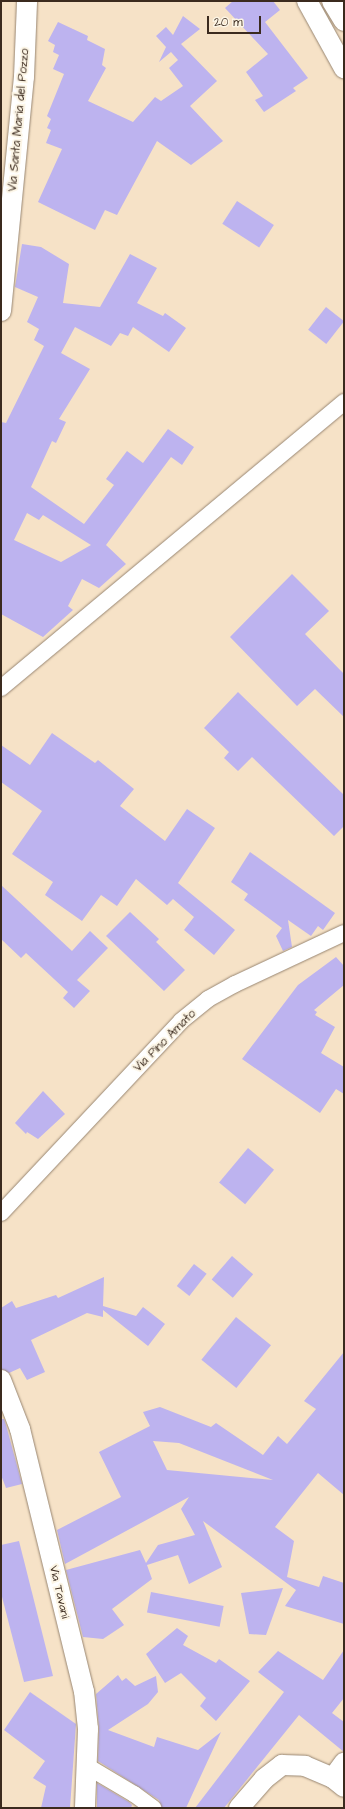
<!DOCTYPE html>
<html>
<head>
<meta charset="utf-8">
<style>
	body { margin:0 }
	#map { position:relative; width:345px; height:1809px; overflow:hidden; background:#f6e2c7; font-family:"Architects Daughter",sans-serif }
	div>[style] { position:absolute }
	.building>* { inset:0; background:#bdb3ef; transform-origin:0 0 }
	.roads { filter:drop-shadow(0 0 1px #988672) drop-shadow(0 0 1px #988672) }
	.minor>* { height:16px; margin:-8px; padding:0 8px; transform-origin:8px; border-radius:8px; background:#fff }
	.tertiary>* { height:20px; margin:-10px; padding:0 10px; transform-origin:10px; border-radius:10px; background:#fff }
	span { translate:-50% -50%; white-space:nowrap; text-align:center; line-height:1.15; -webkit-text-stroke:4px #fcf5e5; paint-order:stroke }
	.street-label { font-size:12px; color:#3b2a1e }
	.frame { position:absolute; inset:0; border:2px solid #3b2a1e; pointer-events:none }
	.scale { position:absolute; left:207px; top:16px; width:54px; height:18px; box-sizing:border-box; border:2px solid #3b2a1e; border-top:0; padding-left:5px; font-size:12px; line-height:14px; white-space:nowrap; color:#3b2a1e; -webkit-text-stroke:3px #fcf5e5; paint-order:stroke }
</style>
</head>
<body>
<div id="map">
	<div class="building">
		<i style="clip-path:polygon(233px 1px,273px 1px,280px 10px,265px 22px,308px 78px,293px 88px,296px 91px,264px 112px,255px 100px,263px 96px,246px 72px,268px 54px,225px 8px)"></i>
		<i style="clip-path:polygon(183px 16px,200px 29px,181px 44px,217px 81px,190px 106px,223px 141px,191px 165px,157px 141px,117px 215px,105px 210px,95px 230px,38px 202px,62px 149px,46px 143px,51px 130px,47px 128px,51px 119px,47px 116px,64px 74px,53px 69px,59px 55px,53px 52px,55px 45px,48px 41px,58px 22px,88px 36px,87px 40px,105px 49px,102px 65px,106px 68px,88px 101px,133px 122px,155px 97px,161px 101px,183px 86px,169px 68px,178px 60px,171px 52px,159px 62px,166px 47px,156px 36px,166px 27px,173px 35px)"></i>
		<i style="left:237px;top:201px;width:44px;height:27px;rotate:33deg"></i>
		<i style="clip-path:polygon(evenodd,22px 244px,41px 247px,69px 264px,63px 303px,100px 307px,130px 254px,157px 268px,137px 303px,163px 316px,165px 313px,186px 328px,169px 352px,133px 327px,128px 336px,120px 333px,111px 346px,75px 327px,61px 353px,90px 369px,59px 419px,66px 422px,56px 443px,52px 441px,31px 487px,84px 524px,114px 485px,106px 479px,127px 451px,143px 463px,168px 429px,194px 447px,182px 465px,171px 457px,106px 545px,126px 564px,99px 588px,82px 579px,68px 606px,73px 610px,43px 637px,1px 614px,1px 422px,6px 423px,44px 346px,34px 340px,39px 329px,27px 322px,38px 297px,15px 287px,22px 244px,27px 513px,39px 520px,43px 515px,91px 545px,61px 562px,14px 540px,27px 513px)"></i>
		<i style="left:326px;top:307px;width:23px;height:29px;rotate:38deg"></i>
		<i style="clip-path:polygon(292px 574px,329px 611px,305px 634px,344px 674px,344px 717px,315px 689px,297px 706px,230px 637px)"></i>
		<i style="clip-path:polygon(238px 692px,344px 795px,344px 826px,334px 836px,252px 757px,238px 771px,224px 758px,229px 752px,204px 728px)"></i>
		<i style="clip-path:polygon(52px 733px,95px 763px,98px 760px,134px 789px,120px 806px,165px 841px,187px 809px,215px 828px,178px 883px,235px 930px,214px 955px,184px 930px,194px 917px,173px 899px,167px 905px,136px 879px,117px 906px,101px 895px,82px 921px,45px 895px,53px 882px,12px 854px,42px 811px,1px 782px,1px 745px,30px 765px)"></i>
		<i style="clip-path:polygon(250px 852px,335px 913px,323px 930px,318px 926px,311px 936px,288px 920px,292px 947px,283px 951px,276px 936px,282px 928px,244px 900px,248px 894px,231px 882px)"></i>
		<i style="clip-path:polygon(1px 885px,72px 951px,90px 931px,108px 948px,77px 980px,90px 991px,74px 1008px,63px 998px,68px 992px,26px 953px,21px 958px,1px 939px)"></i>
		<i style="clip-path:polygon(130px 912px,159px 939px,156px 942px,185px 970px,164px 991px,106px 936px)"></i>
		<i style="clip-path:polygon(336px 957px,344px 966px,344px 985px,314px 1010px,317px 1012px,315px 1015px,335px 1027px,321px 1053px,344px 1067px,344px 1094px,336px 1089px,320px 1113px,242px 1059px,298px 985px)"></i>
		<i style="clip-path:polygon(43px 1091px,65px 1114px,38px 1139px,27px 1132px,26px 1134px,15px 1123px)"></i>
		<i style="left:248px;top:1148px;width:34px;height:45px;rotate:40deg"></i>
		<i style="left:232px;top:1256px;width:28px;height:31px;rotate:41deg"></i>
		<i style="left:194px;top:1264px;width:16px;height:28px;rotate:38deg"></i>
		<i style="clip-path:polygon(104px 1277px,103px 1306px,136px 1316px,143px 1307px,165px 1324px,148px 1346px,103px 1310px,103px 1317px,87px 1313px,31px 1340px,45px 1372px,27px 1380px,20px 1368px,9px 1373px,1px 1369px,1px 1308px,12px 1301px,16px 1308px,56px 1295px,58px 1298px)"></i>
		<i style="left:236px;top:1317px;width:45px;height:55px;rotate:39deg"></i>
		<i style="clip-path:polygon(evenodd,344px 1352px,344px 1495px,318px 1473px,275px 1527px,294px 1541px,287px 1577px,319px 1587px,323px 1576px,344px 1583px,344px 1624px,285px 1606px,296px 1590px,203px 1521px,222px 1567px,189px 1584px,178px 1555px,147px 1565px,152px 1579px,112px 1609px,124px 1625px,103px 1639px,83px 1637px,66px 1570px,140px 1550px,146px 1563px,158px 1545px,195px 1535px,181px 1509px,189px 1497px,65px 1564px,57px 1530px,121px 1497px,99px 1452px,150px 1426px,143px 1412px,160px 1407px,211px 1427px,216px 1423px,263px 1455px,278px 1436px,287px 1444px,316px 1409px,304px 1401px,344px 1352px,153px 1441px,179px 1443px,273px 1480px,167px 1470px,153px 1441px)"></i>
		<i style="clip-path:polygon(1px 1419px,4px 1419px,6px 1425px,22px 1484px,6px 1488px,1px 1475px)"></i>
		<i style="clip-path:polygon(19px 1541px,53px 1676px,24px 1682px,1px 1593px,1px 1545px)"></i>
		<i style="clip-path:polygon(283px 1588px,266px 1635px,249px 1634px,241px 1593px)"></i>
		<i style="left:151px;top:1592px;width:74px;height:21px;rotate:11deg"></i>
		<i style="clip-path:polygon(177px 1628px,188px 1636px,183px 1645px,216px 1663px,219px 1659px,250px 1681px,216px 1721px,200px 1706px,206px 1698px,181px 1673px,165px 1683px,146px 1654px)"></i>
		<i style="clip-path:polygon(344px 1650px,344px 1698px,332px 1713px,344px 1722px,344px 1752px,299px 1715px,224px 1808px,195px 1808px,284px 1692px,258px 1672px,278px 1651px,323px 1680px)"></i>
		<i style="clip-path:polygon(118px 1675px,122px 1681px,126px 1678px,135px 1686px,156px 1676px,158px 1692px,148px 1704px,108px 1730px,154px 1747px,157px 1737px,198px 1750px,221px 1732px,186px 1808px,162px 1808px,159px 1800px,98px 1761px,99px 1728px,96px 1694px)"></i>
		<i style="clip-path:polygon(30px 1692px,76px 1724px,70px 1808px,41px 1808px,46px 1786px,33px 1778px,45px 1761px,4px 1730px)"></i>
		<i style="clip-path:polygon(97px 1783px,129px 1802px,132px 1805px,131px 1808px,97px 1808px)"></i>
	</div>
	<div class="roads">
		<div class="minor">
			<i style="left:1px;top:688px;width:447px;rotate:-39.8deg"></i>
			<i style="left:1px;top:1213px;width:263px;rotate:-46.8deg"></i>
			<i style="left:181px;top:1021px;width:35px;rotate:-39deg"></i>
			<i style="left:208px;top:999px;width:31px;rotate:-29deg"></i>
			<i style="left:235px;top:984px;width:120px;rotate:-25.1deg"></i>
			<i style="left:85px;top:1765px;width:57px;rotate:30.6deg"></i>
			<i style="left:134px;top:1794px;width:24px;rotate:36deg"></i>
		</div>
		<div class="tertiary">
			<i style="left:307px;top:1px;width:77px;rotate:61.1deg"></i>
			<i style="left:332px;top:1px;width:23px;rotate:59deg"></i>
			<i style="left:1px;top:311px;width:235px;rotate:-84.4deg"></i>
			<i style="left:24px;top:77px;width:76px;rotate:-87.7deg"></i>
			<i style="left:1px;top:1380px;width:53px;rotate:68.8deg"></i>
			<i style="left:20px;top:1429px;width:270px;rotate:76.3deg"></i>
			<i style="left:84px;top:1691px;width:38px;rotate:84deg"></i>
			<i style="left:88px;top:1729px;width:79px;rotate:92.2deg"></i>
			<i style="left:333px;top:1778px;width:19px;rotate:-54deg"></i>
			<i style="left:239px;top:1808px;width:38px;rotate:-49deg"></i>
			<i style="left:264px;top:1779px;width:23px;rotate:-38deg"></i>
			<i style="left:282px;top:1765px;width:23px;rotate:2deg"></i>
			<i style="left:305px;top:1766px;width:30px;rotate:23deg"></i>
			<i style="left:333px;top:1778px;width:14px;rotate:39deg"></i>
		</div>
	</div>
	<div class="street-label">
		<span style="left:19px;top:120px;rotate:-85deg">Via Santa Maria del Pozzo</span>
		<span style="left:165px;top:1041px;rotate:-45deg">Via Pino Amato</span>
		<span style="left:59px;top:1592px;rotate:77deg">Via Tavani</span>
	</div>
	<div class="frame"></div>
	<div class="scale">20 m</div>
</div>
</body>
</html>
